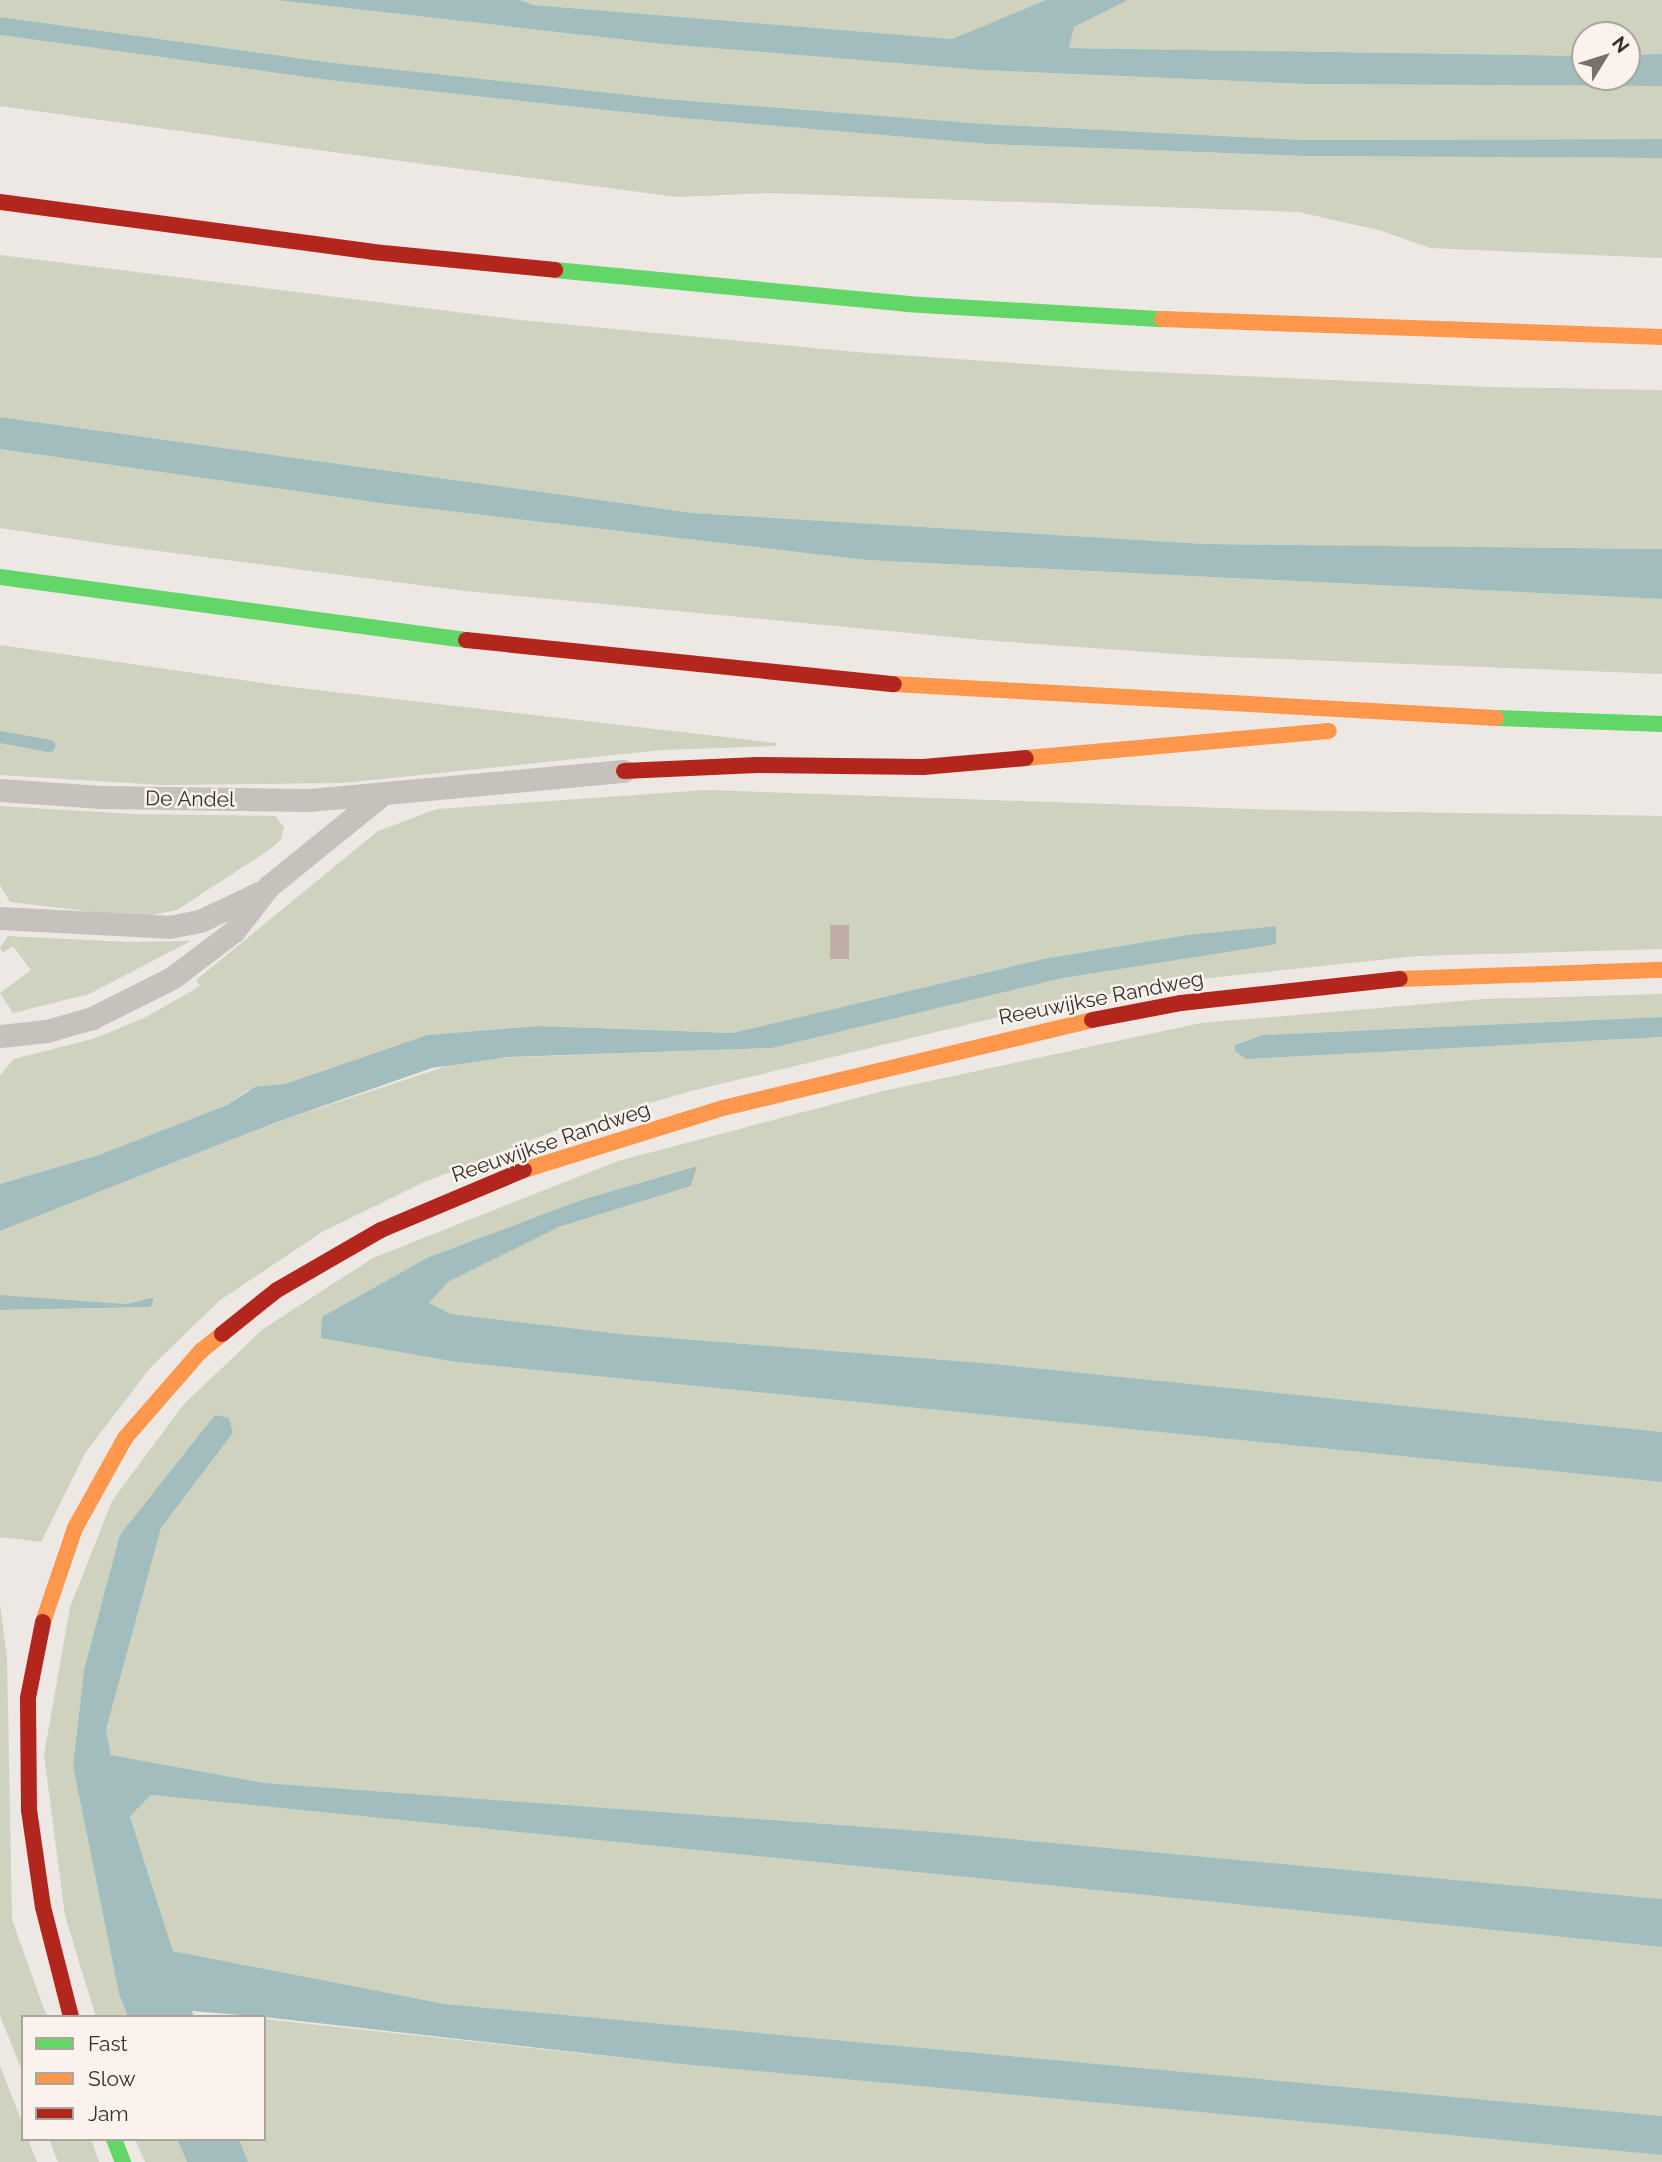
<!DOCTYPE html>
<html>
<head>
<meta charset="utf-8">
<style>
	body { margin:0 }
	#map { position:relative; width:1662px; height:2162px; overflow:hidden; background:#ede8e3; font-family:Raleway,sans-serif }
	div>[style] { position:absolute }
	.green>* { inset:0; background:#ced2be }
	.water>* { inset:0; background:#a1bdbd }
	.stream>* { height:12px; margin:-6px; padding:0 6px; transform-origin:6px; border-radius:6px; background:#a1bdbd }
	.building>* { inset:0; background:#c0aea6; transform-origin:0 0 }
	.lane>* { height:23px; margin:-11.5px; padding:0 11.5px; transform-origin:11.5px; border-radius:11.5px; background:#c7c1bc }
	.fast>* { height:16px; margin:-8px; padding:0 8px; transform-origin:8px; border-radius:8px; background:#63d668 }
	.slow>* { height:16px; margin:-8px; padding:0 8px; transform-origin:8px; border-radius:8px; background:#ff974d }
	.jam>* { height:16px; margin:-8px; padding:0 8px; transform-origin:8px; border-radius:8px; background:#b3261e }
	span { translate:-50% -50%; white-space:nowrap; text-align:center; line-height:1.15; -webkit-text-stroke:5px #f9f3ec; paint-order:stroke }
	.street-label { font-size:21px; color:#372f2a }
	.legend { position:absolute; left:21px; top:2015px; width:245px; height:126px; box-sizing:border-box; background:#f9f3ec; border:2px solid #aba59e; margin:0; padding:9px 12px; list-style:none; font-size:21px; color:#372f2a }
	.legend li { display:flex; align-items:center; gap:14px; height:35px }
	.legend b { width:35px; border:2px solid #aba59e }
	.north { position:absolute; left:1571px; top:21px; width:70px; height:70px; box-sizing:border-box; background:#f9f3ec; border:2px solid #aba59e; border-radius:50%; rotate:52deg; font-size:19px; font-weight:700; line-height:28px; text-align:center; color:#372f2a }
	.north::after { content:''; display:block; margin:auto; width:24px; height:32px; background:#77706b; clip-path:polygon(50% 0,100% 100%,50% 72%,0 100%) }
</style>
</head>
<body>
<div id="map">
	<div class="green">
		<i style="clip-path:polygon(0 0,276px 0,663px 44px,981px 70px,1307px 84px,1662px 86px,1662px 139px,1304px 140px,985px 124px,665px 99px,326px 62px,0 17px)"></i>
		<i style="clip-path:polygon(520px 0,1046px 0,952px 39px,533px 5px)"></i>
		<i style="clip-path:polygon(1128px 0,1662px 0,1662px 54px,1627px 55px,1627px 35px,1585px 35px,1585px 56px,1069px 48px,1074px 27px)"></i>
		<i style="clip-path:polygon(0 35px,328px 80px,670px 117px,988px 144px,1304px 156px,1662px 158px,1662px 258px,1430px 248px,1382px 231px,1299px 212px,768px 193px,678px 197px,332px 152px,0 106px)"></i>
		<i style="clip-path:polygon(0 255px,520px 320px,856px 352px,1129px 371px,1488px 387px,1662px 390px,1662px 549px,1205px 544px,693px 513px,0 417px)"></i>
		<i style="clip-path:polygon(0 449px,380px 503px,866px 560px,1662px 599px,1662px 674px,1205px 656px,983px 640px,465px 591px,113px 545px,0 528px)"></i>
		<i style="clip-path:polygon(0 645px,291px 687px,776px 743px,776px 746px,662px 750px,343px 783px,162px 785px,0 775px)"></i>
		<i style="clip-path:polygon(707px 790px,1276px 810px,1662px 816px,1662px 949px,1417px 956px,1200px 979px,1061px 1002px,691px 1091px,552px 1132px,422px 1183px,322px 1232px,219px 1301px,151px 1367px,85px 1453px,41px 1542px,0 1537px,0 1310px,151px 1307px,153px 1297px,127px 1304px,0 1295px,0 1231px,274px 1123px,468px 1059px,772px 1048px,1063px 978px,1276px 943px,1276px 926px,1187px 935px,1043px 959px,733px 1033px,539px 1026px,427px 1035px,285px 1084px,248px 1090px,227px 1105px,99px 1155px,0 1184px,0 1075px,14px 1059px,96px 1038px,146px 1017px,200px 986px,196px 980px,378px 831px,437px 809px)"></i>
		<i style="clip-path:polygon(0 806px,133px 814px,275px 816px,284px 827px,281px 840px,269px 850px,177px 910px,152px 915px,111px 914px,10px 902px,0 885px)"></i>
		<i style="clip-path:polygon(8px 936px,128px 942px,191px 941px,89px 994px,13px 1013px,0 993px,31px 970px,13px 946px,3px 953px,0 948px)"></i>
		<i style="clip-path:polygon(1662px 994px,1662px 1017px,1262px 1035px,1236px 1044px,1235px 1050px,1246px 1059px,1662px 1037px,1662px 1432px,995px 1364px,621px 1334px,451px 1314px,428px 1303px,448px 1282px,559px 1227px,691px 1186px,696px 1166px,581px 1200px,429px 1257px,321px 1337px,456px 1362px,1662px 1482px,1662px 1899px,936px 1832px,264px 1783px,111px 1755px,106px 1730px,161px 1528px,233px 1433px,121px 1535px,84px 1670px,73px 1766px,119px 1994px,128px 2017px,96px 2017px,65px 1916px,44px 1755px,70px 1607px,112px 1501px,184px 1404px,263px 1329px,373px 1258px,618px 1161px,883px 1091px,1201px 1023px,1484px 999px)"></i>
		<i style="clip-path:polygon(0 1604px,7px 1658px,12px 1920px,47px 2017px,23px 2017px,23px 2073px,0 2016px)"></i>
		<i style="clip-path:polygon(151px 1795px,1662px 1947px,1662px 2116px,445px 2004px,173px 1951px,130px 1815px)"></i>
		<i style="clip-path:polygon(264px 2019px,671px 2063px,1662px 2155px,1662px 2162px,248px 2162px,239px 2139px,264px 2139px)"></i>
		<i style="clip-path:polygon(0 2066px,23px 2125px,23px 2139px,28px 2139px,37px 2162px,0 2162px)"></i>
		<i style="clip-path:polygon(49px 2139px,91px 2139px,99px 2162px,58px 2162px)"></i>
		<i style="clip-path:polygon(135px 2139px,177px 2139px,187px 2162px,145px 2162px)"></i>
	</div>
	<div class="water">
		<i style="clip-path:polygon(276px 0,520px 0,533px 5px,952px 39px,1046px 0,1128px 0,1074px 27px,1069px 48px,1585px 56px,1585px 77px,1627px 77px,1627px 55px,1662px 54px,1662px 86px,1307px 84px,981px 70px,663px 44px)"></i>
		<i style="clip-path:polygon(0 17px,326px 62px,665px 99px,985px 124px,1304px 140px,1662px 139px,1662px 158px,1304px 156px,988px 144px,670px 117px,328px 80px,0 35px)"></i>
		<i style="clip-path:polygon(0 417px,693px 513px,1205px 544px,1662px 549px,1662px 599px,866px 560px,380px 503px,0 449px)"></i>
		<i style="clip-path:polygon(1276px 926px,1276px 944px,1063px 978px,772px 1048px,508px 1057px,432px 1068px,274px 1123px,0 1231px,0 1184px,99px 1155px,227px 1105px,255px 1087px,285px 1084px,427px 1035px,539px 1026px,733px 1033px,1043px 959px,1187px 935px)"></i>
		<i style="clip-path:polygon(1662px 1017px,1662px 1037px,1246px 1059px,1235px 1051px,1235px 1045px,1262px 1035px)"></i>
		<i style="clip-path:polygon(697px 1166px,691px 1186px,559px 1227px,448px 1282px,429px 1303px,451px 1314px,621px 1334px,995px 1364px,1662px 1432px,1662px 1482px,456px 1362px,321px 1338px,322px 1317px,429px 1257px,581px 1200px)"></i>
		<i style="clip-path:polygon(0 1295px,127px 1304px,154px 1297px,151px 1307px,0 1310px)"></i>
		<i style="clip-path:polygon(215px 1415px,229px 1418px,233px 1433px,161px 1528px,106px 1730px,111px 1755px,264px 1783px,936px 1832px,1662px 1899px,1662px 1947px,151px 1795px,130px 1816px,173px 1951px,445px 2004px,1662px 2116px,1662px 2155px,671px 2063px,264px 2017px,192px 2011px,194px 2017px,128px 2017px,119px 1994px,73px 1766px,84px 1670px,120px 1535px)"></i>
		<i style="clip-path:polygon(177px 2139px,239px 2139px,248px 2162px,187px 2162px)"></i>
	</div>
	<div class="stream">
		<i style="left:0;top:737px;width:50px;rotate:10.4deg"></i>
	</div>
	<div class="building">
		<i style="left:830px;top:925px;width:19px;height:34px"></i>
	</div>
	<div class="lane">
		<i style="left:0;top:790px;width:101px;rotate:4deg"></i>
		<i style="left:101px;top:797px;width:209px;rotate:0.8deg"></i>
		<i style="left:310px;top:800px;width:315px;rotate:-5.3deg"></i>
		<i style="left:0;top:918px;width:169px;rotate:3deg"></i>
		<i style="left:169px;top:927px;width:32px;rotate:-11deg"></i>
		<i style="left:200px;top:921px;width:65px;rotate:-25.4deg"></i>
		<i style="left:0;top:1036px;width:47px;rotate:-6.1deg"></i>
		<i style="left:47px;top:1031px;width:47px;rotate:-16.1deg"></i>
		<i style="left:92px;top:1018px;width:89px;rotate:-26.6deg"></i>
		<i style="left:172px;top:978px;width:78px;rotate:-37.2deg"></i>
		<i style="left:234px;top:931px;width:57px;rotate:-52.1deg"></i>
		<i style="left:269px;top:886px;width:143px;rotate:-39deg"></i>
	</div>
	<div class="fast">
		<i style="left:555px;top:270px;width:353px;rotate:5.5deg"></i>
		<i style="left:906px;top:304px;width:256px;rotate:3.4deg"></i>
		<i style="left:0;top:577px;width:470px;rotate:7.7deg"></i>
		<i style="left:1496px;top:718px;width:166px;rotate:2.1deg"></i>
		<i style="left:114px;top:2139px;width:25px;rotate:69deg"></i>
	</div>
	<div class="slow">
		<i style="left:1162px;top:319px;width:500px;rotate:2.06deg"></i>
		<i style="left:894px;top:684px;width:603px;rotate:3.23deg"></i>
		<i style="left:1026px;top:758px;width:304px;rotate:-5.1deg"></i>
		<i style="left:1400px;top:979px;width:262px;rotate:-2deg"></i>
		<i style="left:524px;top:1170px;width:208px;rotate:-17.3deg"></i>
		<i style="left:723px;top:1108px;width:379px;rotate:-13.4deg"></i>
		<i style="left:43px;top:1622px;width:99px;rotate:-71.2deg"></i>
		<i style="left:75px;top:1528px;width:103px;rotate:-60.9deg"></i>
		<i style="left:125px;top:1438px;width:116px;rotate:-48.9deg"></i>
		<i style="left:201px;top:1351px;width:27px;rotate:-39deg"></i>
	</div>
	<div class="jam">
		<i style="left:0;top:202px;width:376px;rotate:7.6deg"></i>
		<i style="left:373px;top:252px;width:183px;rotate:5.6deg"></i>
		<i style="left:466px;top:640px;width:430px;rotate:5.9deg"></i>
		<i style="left:624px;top:771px;width:133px;rotate:-2.6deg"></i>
		<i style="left:757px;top:765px;width:166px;rotate:0.7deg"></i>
		<i style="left:923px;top:767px;width:103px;rotate:-5deg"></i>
		<i style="left:1092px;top:1020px;width:91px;rotate:-10.8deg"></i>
		<i style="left:1181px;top:1003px;width:220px;rotate:-6.3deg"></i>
		<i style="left:222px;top:1334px;width:70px;rotate:-38.7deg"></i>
		<i style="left:277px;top:1290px;width:120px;rotate:-30deg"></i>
		<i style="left:381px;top:1230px;width:155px;rotate:-22.8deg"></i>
		<i style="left:43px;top:1622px;width:77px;rotate:101.2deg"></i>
		<i style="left:28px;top:1698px;width:112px;rotate:89.5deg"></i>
		<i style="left:29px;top:1810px;width:98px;rotate:81.8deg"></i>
		<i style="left:43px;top:1907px;width:114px;rotate:75.7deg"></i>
	</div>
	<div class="street-label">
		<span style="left:190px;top:799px;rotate:1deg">De Andel</span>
		<span style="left:1101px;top:998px;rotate:-11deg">Reeuwijkse Randweg</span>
		<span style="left:551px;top:1142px;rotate:-19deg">Reeuwijkse Randweg</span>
	</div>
	<ul class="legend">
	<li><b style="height:9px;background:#63d668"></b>Fast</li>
	<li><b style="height:9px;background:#ff974d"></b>Slow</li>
	<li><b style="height:9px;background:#b3261e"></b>Jam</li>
	</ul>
	<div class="north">N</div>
</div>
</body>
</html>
